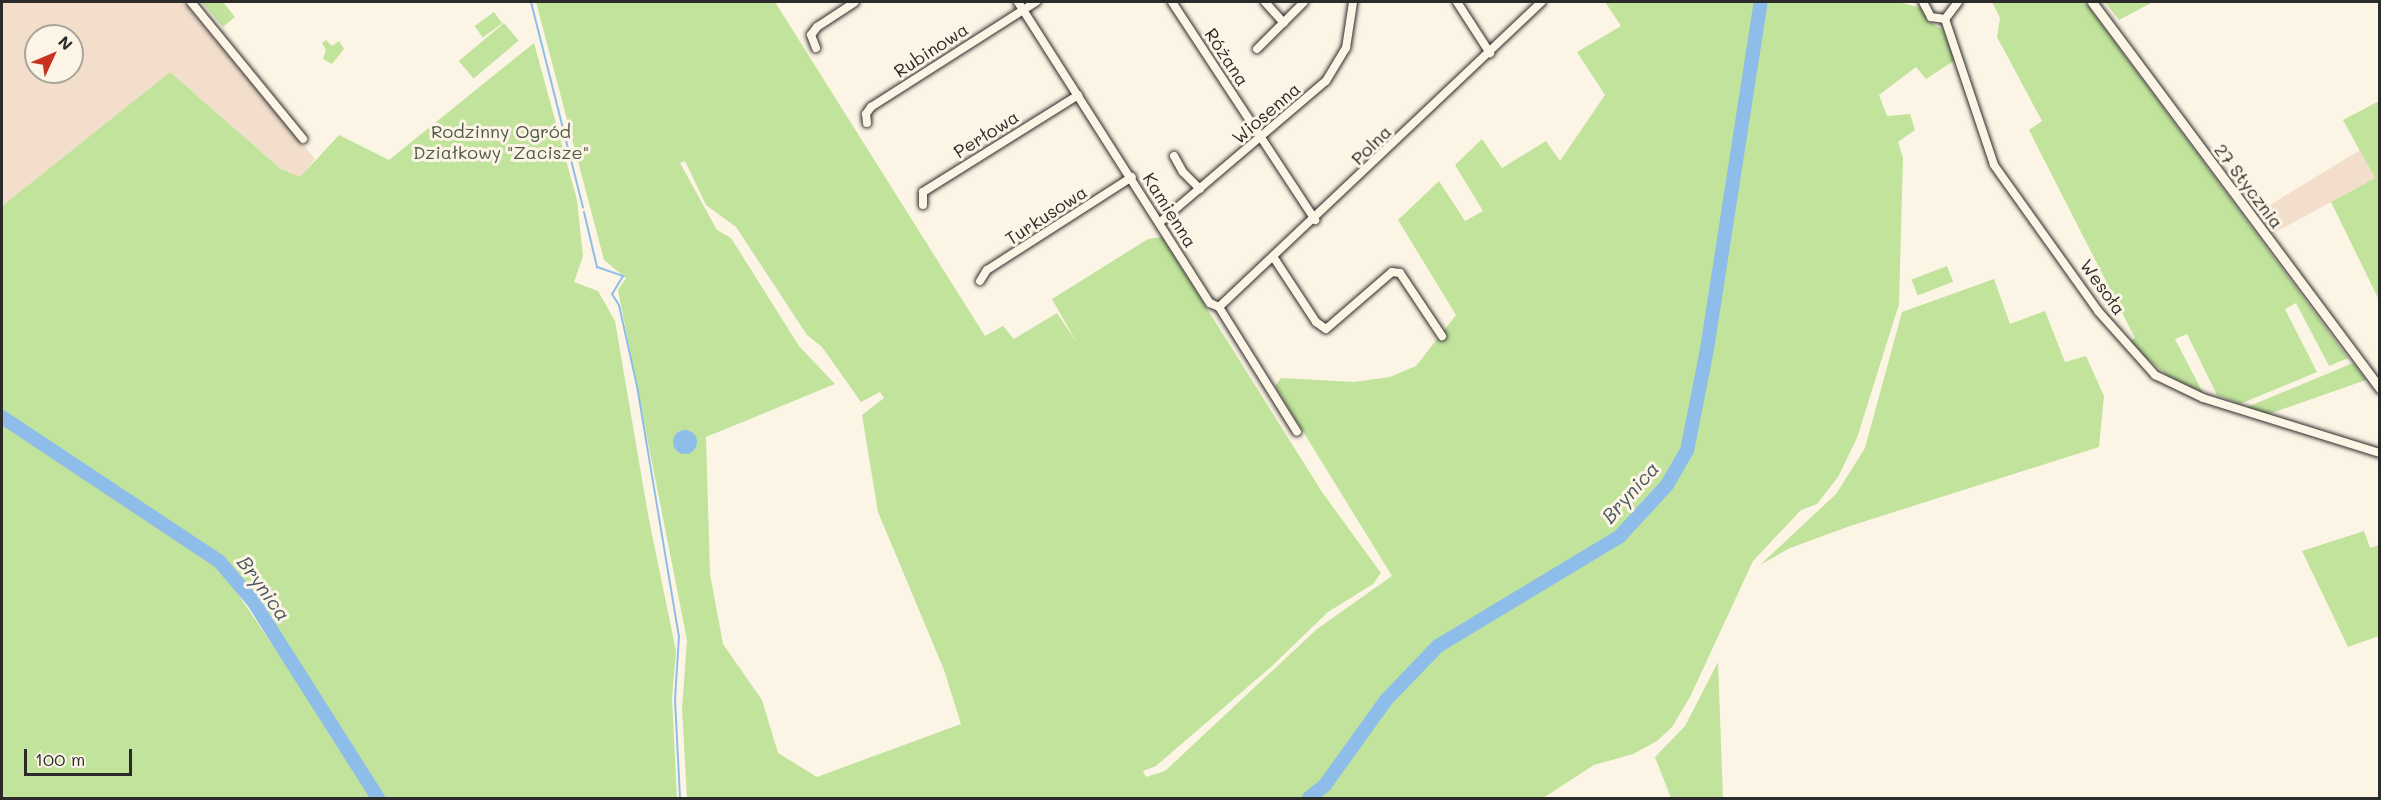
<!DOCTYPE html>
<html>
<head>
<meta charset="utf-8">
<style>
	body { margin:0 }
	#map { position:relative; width:2381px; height:800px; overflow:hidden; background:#fcf5e5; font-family:Mali,sans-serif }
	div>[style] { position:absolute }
	.built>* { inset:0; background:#f3decc }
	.green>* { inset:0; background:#c1e39c; transform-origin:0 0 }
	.water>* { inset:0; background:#8ebde9 }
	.round { border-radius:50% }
	.stream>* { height:2px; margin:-1px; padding:0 1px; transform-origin:1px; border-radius:1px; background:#8ebde9 }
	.river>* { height:14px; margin:-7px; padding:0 7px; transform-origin:7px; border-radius:7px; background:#8ebde9 }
	.roads { filter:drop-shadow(0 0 2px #2b2b2b) drop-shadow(0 0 2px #2b2b2b) }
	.minor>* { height:8px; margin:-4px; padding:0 4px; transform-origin:4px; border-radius:4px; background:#fcf5e5 }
	.tertiary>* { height:9px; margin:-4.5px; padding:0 4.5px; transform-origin:4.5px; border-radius:4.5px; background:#fcf5e5 }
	span { translate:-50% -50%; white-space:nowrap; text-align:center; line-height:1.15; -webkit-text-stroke:6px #fcf5e5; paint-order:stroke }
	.street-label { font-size:18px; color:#2b2b2b }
	.park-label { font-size:18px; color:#505947 }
	.water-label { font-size:20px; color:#495764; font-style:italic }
	.frame { position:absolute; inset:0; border:3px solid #2b2b2b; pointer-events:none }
	.north { position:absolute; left:24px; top:24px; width:60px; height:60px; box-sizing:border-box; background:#fcf5e5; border:2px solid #a8a49b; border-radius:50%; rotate:46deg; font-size:16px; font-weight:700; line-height:24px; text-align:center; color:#2b2b2b }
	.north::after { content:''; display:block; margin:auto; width:21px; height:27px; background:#c8321e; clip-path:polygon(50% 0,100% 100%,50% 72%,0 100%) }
	.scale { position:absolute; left:24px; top:749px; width:108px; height:27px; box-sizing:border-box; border:3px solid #2b2b2b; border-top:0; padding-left:8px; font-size:18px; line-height:21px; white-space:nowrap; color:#2b2b2b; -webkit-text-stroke:4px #fcf5e5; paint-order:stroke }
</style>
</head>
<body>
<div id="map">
	<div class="built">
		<i style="clip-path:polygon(evenodd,2px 2px,183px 2px,315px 159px,300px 178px,281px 169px,170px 72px,2px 206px,2px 2px,36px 36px,72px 36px,72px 72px,36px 72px,36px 36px)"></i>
		<i style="clip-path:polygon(2360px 150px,2375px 178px,2272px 234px,2257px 213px)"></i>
	</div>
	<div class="green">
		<i style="clip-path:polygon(202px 2px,223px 2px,235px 17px,223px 27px)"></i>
		<i style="clip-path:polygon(evenodd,536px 2px,775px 2px,985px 336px,1003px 326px,1014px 339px,1057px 313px,1077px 343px,1052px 299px,1148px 239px,1162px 237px,1322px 492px,1381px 573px,1373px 584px,1328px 612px,1272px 666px,1156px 766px,1143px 771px,1146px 777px,1165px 771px,1317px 629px,1392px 576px,1275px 386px,1281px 378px,1354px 382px,1390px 377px,1416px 366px,1456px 315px,1398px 220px,1439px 181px,1465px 221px,1483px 211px,1455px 165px,1482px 139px,1502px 168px,1546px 141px,1560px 161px,1605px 95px,1577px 52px,1621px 26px,1605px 2px,1898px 2px,1922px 8px,1928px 21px,1943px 30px,1955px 60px,1926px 79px,1916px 67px,1879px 95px,1887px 116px,1910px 114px,1915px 130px,1898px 142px,1903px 157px,1899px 304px,1857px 438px,1838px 477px,1817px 504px,1801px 510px,1753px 561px,1690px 697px,1672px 727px,1657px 741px,1633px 754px,1594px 765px,1543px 798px,687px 798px,682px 709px,687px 640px,618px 290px,626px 278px,604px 260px,536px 2px,685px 161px,706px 205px,736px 227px,807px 335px,822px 347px,861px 402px,880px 392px,884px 398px,862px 415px,878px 512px,944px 670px,961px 724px,817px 777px,778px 753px,762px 700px,723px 644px,710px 574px,706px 437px,835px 384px,799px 346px,731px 238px,717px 230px,680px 163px,685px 161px)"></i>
		<i style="clip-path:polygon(1992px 2px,2085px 2px,2348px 358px,2329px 366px,2296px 303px,2285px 309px,2317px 372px,2240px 404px,2217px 395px,2187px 334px,2175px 339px,2203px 393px,2168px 376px,2143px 355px,2130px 341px,2135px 338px,2029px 130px,2042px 121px,1997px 37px,2000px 18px)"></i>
		<i style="clip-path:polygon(2105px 2px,2153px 2px,2119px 20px)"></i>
		<i style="left:494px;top:12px;width:14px;height:24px;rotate:54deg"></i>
		<i style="left:504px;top:23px;width:23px;height:59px;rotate:50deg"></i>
		<i style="clip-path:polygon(326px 40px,332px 46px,339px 41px,344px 49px,332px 64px,323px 59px,326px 50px,322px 43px)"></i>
		<i style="clip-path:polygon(534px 43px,577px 200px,583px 256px,574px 282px,598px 291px,615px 321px,649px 520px,676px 651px,672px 698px,677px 798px,383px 798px,244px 580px,208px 546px,2px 412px,2px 206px,170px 72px,281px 169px,300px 177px,339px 135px,389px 160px)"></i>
		<i style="clip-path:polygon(2379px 101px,2379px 300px,2331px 202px,2375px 178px,2343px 120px)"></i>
		<i style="left:1947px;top:266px;width:17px;height:38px;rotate:69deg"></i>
		<i style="clip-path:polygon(1994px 279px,2010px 324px,2045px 311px,2065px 362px,2086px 356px,2104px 396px,2099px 447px,1850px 526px,1790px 548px,1760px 565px,1836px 494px,1865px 448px,1902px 312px)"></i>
		<i style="clip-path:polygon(2353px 363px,2366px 380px,2266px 415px,2245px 408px)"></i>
		<i style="clip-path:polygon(2px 423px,196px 548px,223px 572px,376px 798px,2px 798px)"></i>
		<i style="clip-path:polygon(2364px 531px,2370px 548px,2379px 545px,2379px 636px,2348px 647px,2302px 551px)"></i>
		<i style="clip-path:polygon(1718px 662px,1723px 798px,1671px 798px,1655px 757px,1685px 726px)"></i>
	</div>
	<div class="water">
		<i class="round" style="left:673px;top:430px;width:24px;height:24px"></i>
	</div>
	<div class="stream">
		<i style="left:531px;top:2px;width:212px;rotate:75.8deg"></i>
		<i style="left:584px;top:212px;width:57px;rotate:76.7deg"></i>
		<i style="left:597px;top:267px;width:28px;rotate:19deg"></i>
		<i style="left:623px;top:276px;width:21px;rotate:121deg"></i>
		<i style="left:612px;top:294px;width:13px;rotate:58deg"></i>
		<i style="left:619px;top:305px;width:83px;rotate:77.5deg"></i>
		<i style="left:637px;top:386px;width:254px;rotate:80.5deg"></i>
		<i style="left:679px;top:636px;width:63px;rotate:93.6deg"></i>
		<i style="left:675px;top:699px;width:99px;rotate:87.1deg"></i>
	</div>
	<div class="river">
		<i style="left:2px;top:417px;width:260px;rotate:33.6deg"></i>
		<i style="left:219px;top:561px;width:52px;rotate:49.6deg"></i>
		<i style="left:253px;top:601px;width:233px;rotate:57.6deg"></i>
		<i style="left:1309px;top:798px;width:21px;rotate:-39deg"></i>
		<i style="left:1325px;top:785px;width:105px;rotate:-54.3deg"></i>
		<i style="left:1386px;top:700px;width:75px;rotate:-46.1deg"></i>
		<i style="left:1438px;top:646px;width:213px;rotate:-31.1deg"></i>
		<i style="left:1620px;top:536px;width:69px;rotate:-47.3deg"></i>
		<i style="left:1667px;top:485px;width:39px;rotate:-60deg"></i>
		<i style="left:1687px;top:451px;width:104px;rotate:-78.9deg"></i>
		<i style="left:1707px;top:349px;width:351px;rotate:-81.2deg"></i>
	</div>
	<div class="roads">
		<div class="minor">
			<i style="left:191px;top:2px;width:177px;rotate:50.7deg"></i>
			<i style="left:1018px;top:2px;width:357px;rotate:57.5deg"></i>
			<i style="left:1210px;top:303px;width:10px;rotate:24deg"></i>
			<i style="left:1219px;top:307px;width:147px;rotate:58deg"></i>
			<i style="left:1172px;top:2px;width:261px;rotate:56.7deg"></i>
			<i style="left:1265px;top:2px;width:28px;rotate:48deg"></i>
			<i style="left:1457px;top:2px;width:61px;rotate:57.1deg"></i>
			<i style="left:1923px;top:2px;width:17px;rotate:62deg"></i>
			<i style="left:1931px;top:17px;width:14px;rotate:8deg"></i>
			<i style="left:1958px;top:2px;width:21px;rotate:127deg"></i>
			<i style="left:1945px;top:19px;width:154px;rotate:71.4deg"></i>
			<i style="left:1994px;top:165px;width:179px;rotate:54.5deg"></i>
			<i style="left:2098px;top:311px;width:86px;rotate:48.3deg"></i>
			<i style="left:2155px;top:375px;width:53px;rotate:25.6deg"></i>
			<i style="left:2203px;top:398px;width:185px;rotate:17.3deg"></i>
			<i style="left:816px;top:48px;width:14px;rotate:-111deg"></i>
			<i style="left:811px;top:35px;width:10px;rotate:-53deg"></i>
			<i style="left:817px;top:27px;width:45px;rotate:-33.3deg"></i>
			<i style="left:1257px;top:49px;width:66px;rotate:-45deg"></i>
			<i style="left:867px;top:123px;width:9px;rotate:-96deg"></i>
			<i style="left:866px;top:114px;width:9px;rotate:-54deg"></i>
			<i style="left:871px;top:107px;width:196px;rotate:-32.5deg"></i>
			<i style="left:1174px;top:156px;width:18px;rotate:61deg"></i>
			<i style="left:1183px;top:172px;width:24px;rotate:45deg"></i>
			<i style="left:923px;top:205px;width:13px;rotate:-90deg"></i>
			<i style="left:923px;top:192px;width:183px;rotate:-32deg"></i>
			<i style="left:1159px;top:223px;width:219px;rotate:-40.4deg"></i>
			<i style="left:1326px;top:81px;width:39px;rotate:-59deg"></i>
			<i style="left:1346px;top:48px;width:47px;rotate:-81.3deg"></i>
			<i style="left:1274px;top:258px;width:77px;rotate:56.7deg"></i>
			<i style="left:1316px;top:322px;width:12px;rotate:35deg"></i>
			<i style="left:1326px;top:329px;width:87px;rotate:-40.8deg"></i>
			<i style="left:1392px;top:272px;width:8px;rotate:7deg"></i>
			<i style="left:1400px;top:273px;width:76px;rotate:56.3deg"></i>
			<i style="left:980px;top:281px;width:13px;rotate:-58deg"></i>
			<i style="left:987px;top:270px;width:172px;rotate:-32.7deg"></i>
			<i style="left:1219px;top:307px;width:444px;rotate:-43.4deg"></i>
		</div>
		<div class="tertiary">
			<i style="left:2092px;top:2px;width:482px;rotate:53.3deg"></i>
		</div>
	</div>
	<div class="street-label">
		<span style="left:931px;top:50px;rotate:-33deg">Rubinowa</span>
		<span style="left:1227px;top:57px;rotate:57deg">Różana</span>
		<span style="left:1266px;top:113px;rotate:-41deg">Wiosenna</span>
		<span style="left:986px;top:134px;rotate:-32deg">Perłowa</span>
		<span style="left:1371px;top:145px;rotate:-44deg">Polna</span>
		<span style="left:2249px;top:186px;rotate:53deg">27 Stycznia</span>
		<span style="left:1170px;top:210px;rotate:58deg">Kamienna</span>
		<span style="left:1046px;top:215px;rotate:-33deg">Turkusowa</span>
		<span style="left:2103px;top:287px;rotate:54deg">Wesoła</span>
	</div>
	<div class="park-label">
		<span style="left:501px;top:142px">Rodzinny Ogród<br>Działkowy "Zacisze"</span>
	</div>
	<div class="water-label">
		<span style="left:1630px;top:492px;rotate:-48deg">Brynica</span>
		<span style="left:264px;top:588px;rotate:54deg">Brynica</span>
	</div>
	<div class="frame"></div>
	<div class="north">N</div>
	<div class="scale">100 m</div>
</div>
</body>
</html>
